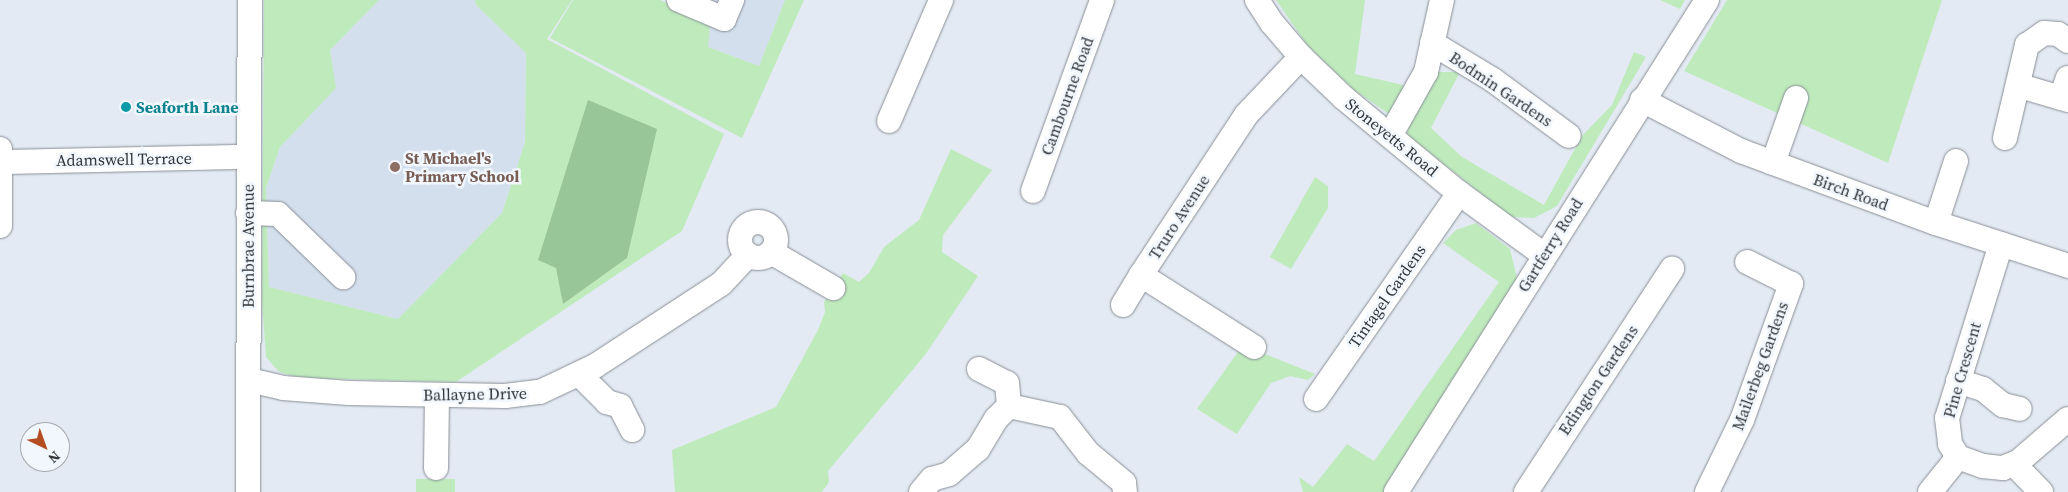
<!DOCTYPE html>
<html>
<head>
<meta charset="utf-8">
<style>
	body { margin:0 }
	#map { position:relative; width:2068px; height:492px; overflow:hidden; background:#e4eaf3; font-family:"Source Serif 4",serif }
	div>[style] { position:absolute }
	.built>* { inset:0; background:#d4dfee }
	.green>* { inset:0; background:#beeabc; transform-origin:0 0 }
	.forest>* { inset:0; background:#99c698 }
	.roads { filter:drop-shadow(0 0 1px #898e96) drop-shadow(0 0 1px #898e96) }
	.minor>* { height:24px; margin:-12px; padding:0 12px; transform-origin:12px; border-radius:12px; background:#fff }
	.minor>.ring { margin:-12px; padding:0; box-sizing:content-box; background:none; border:24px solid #fff; border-radius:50% }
	.dots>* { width:14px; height:14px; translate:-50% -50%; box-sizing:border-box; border:2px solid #f2f7fe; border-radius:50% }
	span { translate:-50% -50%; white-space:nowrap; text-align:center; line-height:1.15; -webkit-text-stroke:5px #f2f7fe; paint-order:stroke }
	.street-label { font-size:16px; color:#323438 }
	.culture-label { font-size:16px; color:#0d838f; font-weight:700 }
	.left { translate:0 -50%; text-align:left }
	.education-label { font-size:16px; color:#785e54; font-weight:700 }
	.north { position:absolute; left:20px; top:422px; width:50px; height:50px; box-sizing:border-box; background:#f2f7fe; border:1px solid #a5a9af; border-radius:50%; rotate:138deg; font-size:14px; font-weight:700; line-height:20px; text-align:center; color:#323438 }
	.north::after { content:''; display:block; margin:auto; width:18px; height:22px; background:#b44e22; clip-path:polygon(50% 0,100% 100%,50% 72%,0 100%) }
</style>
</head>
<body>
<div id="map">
	<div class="built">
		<i style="clip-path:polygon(379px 0,475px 0,476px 5px,526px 52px,525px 142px,502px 213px,398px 319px,269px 287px,266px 188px,280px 147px,335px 88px,330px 50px)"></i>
		<i style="clip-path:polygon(667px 0,785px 0,759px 66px,708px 47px,698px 15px)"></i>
	</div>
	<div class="green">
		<i style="clip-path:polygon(264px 0,379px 0,330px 50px,336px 88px,280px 147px,266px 188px,269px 287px,398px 319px,502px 213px,525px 142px,526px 53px,476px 5px,475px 0,572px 0,547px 39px,724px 134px,682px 231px,456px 382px,301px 378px,279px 372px,266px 357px,262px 300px)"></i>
		<i style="clip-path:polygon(573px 0,660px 0,698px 15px,710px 27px,708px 47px,759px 66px,785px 0,804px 0,742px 138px,550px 38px)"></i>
		<i style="clip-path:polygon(1276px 0,1365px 0,1355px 74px,1412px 87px,1396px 119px,1353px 89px,1307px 45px)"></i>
		<i style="clip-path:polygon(1660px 0,1685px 0,1680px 9px)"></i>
		<i style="clip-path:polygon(1727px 0,1942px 0,1888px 163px,1684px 71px)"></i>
		<i style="clip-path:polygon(1634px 52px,1646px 57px,1557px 206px,1534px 218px,1511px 217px,1407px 135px,1411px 112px,1438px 72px,1460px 72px,1431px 128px,1462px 157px,1544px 205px,1582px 136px,1612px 105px)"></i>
		<i style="clip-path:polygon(951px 149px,992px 170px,943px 235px,942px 252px,978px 276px,925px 355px,828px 471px,829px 482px,822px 492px,675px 492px,672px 450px,776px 407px,818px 330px,825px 312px,824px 302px,843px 273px,859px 282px,869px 273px,884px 247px,919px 220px)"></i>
		<i style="clip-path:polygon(1315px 177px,1328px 186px,1328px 208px,1291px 269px,1270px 257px)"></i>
		<i style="clip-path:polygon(1476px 223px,1510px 249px,1519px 287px,1387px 492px,1303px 492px,1299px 477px,1313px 487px,1347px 444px,1374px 461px,1499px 282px,1443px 243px,1456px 230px)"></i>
		<i style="clip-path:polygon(1243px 345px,1315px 374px,1308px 380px,1290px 376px,1271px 383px,1237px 434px,1197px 409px)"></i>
		<i style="left:416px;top:479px;width:39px;height:13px"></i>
	</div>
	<div class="forest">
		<i style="clip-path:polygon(588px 100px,657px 129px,627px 258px,563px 304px,556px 268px,538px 260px)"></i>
	</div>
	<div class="roads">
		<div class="minor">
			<i style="left:679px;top:0;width:49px;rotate:22.9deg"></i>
			<i style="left:724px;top:19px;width:21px;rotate:-67deg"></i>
			<i style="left:1257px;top:0;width:27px;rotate:57deg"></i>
			<i style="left:1272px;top:23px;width:45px;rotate:49.5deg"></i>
			<i style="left:1301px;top:57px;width:59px;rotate:43.6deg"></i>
			<i style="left:1344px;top:98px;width:149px;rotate:39.6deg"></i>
			<i style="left:1459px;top:193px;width:105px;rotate:36.1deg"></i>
			<i style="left:1432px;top:43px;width:71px;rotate:31.2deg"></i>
			<i style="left:1493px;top:80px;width:94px;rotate:36.4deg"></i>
			<i style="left:2020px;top:86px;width:50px;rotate:16.3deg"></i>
			<i style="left:2061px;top:98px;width:21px;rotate:-71deg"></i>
			<i style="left:1642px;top:100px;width:111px;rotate:27.3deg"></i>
			<i style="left:1741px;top:151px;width:208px;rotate:20.3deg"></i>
			<i style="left:1936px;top:223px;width:139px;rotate:18deg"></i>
			<i style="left:889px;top:121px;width:132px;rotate:-66.7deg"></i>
			<i style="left:1391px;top:134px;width:71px;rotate:-60.6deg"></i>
			<i style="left:1426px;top:72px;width:74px;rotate:-77.5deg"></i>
			<i style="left:2005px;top:138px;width:96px;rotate:-76.7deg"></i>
			<i style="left:2027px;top:45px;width:21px;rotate:-35deg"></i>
			<i style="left:2044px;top:33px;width:14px;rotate:4deg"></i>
			<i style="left:2058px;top:34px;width:12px;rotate:35deg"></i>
			<i style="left:0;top:149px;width:77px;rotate:90deg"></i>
			<i style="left:1px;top:162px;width:247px;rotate:-1.2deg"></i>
			<i style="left:1773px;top:163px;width:69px;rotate:-70.5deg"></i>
			<i style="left:1033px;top:191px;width:203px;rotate:-70.1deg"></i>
			<i style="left:248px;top:213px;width:30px;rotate:2deg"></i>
			<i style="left:278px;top:214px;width:91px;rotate:44.1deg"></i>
			<i class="ring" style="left:740px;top:222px;width:12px;height:12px"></i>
			<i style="left:1936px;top:223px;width:65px;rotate:-72.1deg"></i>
			<i style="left:2001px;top:244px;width:182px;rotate:107.2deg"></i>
			<i style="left:1947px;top:418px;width:26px;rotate:83deg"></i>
			<i style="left:1950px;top:444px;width:15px;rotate:58deg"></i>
			<i style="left:1958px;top:457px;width:27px;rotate:20deg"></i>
			<i style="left:1983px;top:466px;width:20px;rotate:6deg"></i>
			<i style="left:2003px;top:468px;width:16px;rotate:-22deg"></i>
			<i style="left:2018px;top:462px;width:66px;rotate:-40.7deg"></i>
			<i style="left:771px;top:252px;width:72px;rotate:30.1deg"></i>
			<i style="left:1123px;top:305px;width:35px;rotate:-59deg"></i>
			<i style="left:1254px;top:347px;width:134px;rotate:-147.5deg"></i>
			<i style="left:1141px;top:275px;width:191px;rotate:-56.7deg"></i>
			<i style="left:1246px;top:115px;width:80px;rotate:-46.5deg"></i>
			<i style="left:979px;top:369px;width:31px;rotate:27deg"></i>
			<i style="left:1007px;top:383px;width:23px;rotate:85deg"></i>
			<i style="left:579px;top:374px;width:40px;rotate:45deg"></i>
			<i style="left:607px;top:402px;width:14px;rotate:17deg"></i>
			<i style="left:620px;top:406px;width:27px;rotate:63deg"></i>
			<i style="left:249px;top:380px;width:35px;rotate:13deg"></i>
			<i style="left:283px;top:388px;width:66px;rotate:4.3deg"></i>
			<i style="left:349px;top:393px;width:156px;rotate:1.1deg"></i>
			<i style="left:505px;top:396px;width:35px;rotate:-7deg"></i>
			<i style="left:540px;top:392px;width:61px;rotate:-25.3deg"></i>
			<i style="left:595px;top:366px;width:150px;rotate:-33.1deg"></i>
			<i style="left:721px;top:284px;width:40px;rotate:-47deg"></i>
			<i style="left:1958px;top:381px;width:26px;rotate:18deg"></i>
			<i style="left:1983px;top:389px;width:26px;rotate:39deg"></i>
			<i style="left:2003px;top:405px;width:17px;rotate:13deg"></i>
			<i style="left:1316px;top:399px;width:251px;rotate:-55.2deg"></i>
			<i style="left:2014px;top:464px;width:39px;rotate:46deg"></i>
			<i style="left:436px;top:468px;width:73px;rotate:-89.2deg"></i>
			<i style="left:248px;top:492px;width:492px;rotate:-89.8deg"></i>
			<i style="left:921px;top:492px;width:17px;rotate:-50deg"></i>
			<i style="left:932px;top:479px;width:18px;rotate:-16deg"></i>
			<i style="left:949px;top:474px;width:38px;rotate:-41deg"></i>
			<i style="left:978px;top:449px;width:35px;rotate:-59deg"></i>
			<i style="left:996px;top:419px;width:18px;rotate:-45deg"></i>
			<i style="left:1009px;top:406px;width:52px;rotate:12.2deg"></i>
			<i style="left:1060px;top:417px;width:46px;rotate:52.1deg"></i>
			<i style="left:1088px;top:453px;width:47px;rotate:39.8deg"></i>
			<i style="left:1124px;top:483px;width:9px;rotate:84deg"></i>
			<i style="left:1396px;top:492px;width:582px;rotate:-57.7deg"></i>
			<i style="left:1526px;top:492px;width:267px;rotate:-56.8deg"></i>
			<i style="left:1707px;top:492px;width:80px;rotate:-64.1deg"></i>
			<i style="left:1742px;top:420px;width:145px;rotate:-70.2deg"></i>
			<i style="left:1791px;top:284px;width:49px;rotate:-153.4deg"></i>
			<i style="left:1930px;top:492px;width:45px;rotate:-51.3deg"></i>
		</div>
	</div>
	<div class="dots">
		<i style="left:126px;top:107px;background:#0f9aa8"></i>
		<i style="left:395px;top:167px;background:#8d6e63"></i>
	</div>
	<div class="street-label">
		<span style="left:1501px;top:89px;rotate:34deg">Bodmin Gardens</span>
		<span style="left:1067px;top:96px;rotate:-70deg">Cambourne Road</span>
		<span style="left:1392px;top:137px;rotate:39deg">Stoneyetts Road</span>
		<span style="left:124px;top:159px;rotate:-1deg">Adamswell Terrace</span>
		<span style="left:1851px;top:192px;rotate:20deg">Birch Road</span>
		<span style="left:1179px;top:217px;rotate:-57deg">Truro Avenue</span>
		<span style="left:1550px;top:245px;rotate:-58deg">Gartferry Road</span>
		<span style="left:248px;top:246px;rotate:-90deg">Burnbrae Avenue</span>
		<span style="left:1387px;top:296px;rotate:-55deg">Tintagel Gardens</span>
		<span style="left:1760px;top:366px;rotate:-70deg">Mailerbeg Gardens</span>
		<span style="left:1962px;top:370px;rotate:-74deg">Pine Crescent</span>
		<span style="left:1598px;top:380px;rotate:-56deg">Edington Gardens</span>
		<span style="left:475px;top:394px;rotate:-1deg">Ballayne Drive</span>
	</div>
	<div class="culture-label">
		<span class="left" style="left:136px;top:107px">Seaforth Lane</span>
	</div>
	<div class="education-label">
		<span class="left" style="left:405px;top:167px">St Michael's<br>Primary School</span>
	</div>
	<div class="north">N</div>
</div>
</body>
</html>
